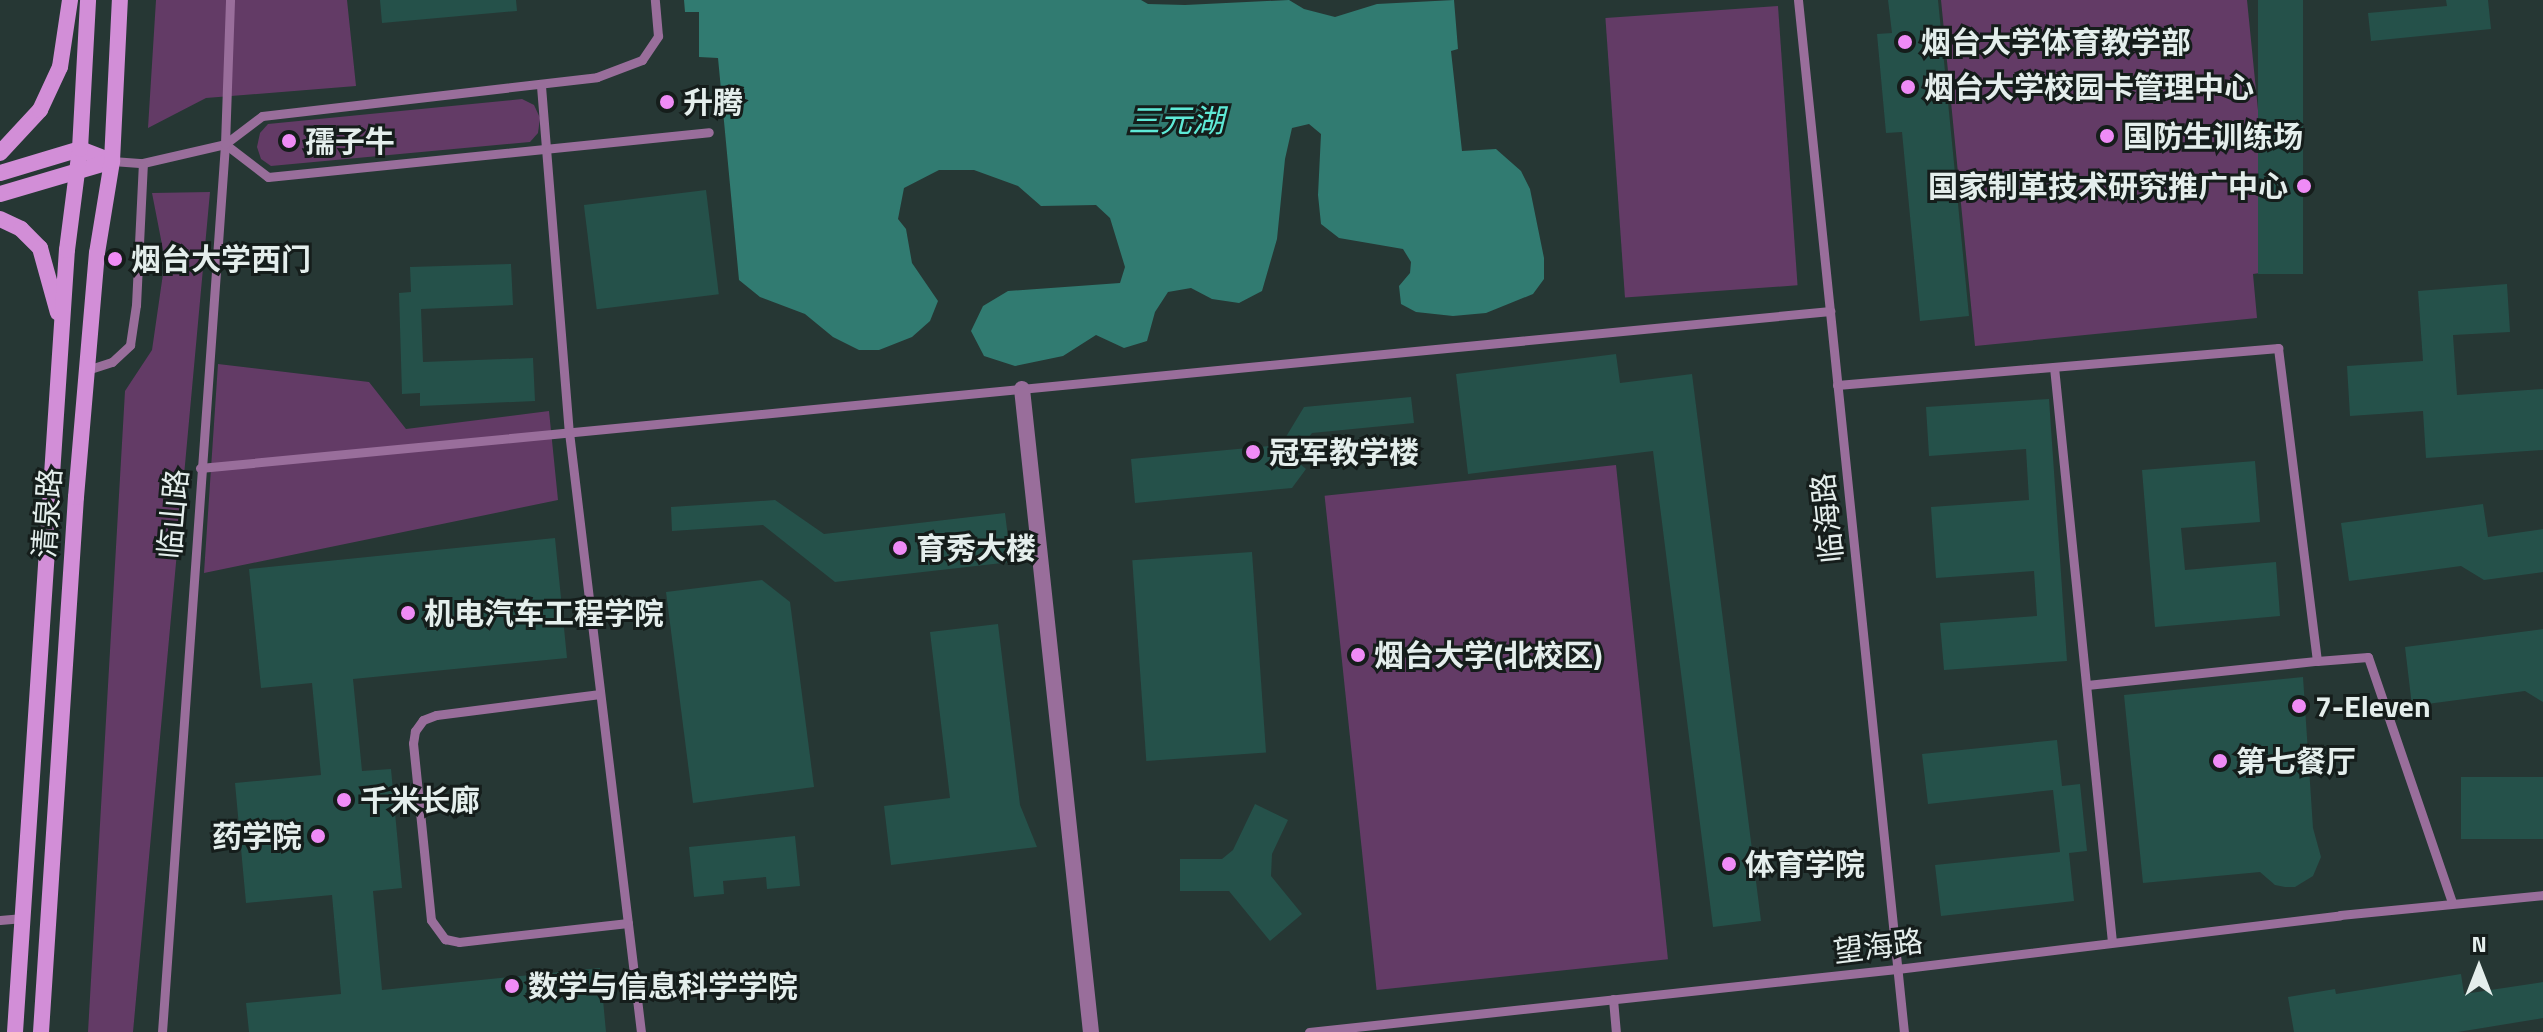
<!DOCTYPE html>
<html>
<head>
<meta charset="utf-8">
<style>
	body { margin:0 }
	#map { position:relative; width:2543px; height:1032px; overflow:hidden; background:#263734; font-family:"Titillium Web","Noto Sans SC",sans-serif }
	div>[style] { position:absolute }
	.green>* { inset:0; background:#633b66; transform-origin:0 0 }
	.water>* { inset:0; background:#317b71 }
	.building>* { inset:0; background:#25514a; transform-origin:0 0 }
	.lane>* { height:9px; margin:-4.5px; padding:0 4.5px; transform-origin:4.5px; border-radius:4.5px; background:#996e9b }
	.street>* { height:16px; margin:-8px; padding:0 8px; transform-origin:8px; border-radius:8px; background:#996e9b }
	.secondary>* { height:16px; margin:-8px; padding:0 8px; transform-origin:8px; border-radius:8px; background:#d28ed7 }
	.dots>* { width:22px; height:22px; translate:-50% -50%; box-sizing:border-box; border:4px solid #151d1b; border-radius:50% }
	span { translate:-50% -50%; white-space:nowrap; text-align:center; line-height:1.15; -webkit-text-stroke:6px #151d1b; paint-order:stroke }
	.poi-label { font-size:30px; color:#e4eeec; font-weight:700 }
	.left { translate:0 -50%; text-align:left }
	.right { translate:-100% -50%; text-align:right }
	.street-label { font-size:30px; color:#e4eeec }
	.water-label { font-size:32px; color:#5eead7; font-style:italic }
	.north { position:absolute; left:2439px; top:928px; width:80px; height:80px; -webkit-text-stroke:6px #151d1b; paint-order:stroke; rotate:0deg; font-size:22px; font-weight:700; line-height:32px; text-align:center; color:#e4eeec }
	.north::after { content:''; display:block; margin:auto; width:28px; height:36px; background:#e4eeec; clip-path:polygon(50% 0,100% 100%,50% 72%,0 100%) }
</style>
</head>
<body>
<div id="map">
	<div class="green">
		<i style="clip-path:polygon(156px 0,347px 0,356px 86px,206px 98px,148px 128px)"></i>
		<i style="clip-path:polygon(1941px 0,2247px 0,2274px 271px,2253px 274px,2257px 318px,1975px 346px)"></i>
		<i style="left:1778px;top:6px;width:280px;height:173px;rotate:86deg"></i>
		<i style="clip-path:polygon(522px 99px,534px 105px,540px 118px,538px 133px,530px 142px,271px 166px,261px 159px,257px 147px,260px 133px,268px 124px)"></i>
		<i style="clip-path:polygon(210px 192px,133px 1032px,88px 1032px,125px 391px,152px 350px,165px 260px,152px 193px)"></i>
		<i style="clip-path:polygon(218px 364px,369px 382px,406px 429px,549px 411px,558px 500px,204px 573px)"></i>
		<i style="left:1616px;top:465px;width:497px;height:293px;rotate:84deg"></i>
	</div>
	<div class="water">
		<i style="clip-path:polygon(684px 0,1141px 0,1148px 4px,1185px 5px,1289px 0,1304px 9px,1335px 17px,1377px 4px,1454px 0,1458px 49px,1451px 51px,1462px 151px,1496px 149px,1521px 171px,1530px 189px,1544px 258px,1544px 279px,1533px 294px,1486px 313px,1453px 316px,1416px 312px,1401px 304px,1399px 286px,1410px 273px,1411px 262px,1403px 249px,1339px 238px,1321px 224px,1318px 195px,1321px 134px,1309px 124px,1292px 128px,1285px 159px,1277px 239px,1262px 291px,1239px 303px,1212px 299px,1191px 288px,1168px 292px,1155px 312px,1147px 341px,1124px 348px,1096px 335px,1063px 356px,1015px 366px,984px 356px,971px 331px,983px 306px,1008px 291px,1120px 283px,1125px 267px,1110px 218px,1096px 205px,1041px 206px,1018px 186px,974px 170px,939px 170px,904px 188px,898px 219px,906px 229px,912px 263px,938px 301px,930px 321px,912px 337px,879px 350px,859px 350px,833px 337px,805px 314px,760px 297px,739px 280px,718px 58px,699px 57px,699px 12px,685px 12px)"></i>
	</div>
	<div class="building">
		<i style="clip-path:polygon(380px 0,516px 0,517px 11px,382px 23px)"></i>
		<i style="clip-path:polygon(1888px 0,1938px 0,1969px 316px,1920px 321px,1902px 132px,1886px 133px,1877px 34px,1892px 33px)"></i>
		<i style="left:2258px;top:0;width:45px;height:274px"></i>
		<i style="clip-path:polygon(2446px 0,2488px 0,2491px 29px,2371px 41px,2368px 13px,2447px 6px)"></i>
		<i style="left:706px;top:190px;width:105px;height:123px;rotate:83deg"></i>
		<i style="clip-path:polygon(511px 264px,513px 305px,421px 309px,423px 362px,533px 358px,535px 401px,420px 406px,420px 393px,402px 394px,399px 293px,411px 292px,410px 267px)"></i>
		<i style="clip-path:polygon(2507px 284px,2510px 332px,2453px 335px,2457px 395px,2543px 389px,2543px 450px,2426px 458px,2423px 411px,2350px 416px,2347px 366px,2423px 361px,2418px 291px)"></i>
		<i style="clip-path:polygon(1616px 354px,1620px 383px,1692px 374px,1761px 921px,1713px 927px,1653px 451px,1468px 474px,1456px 374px)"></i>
		<i style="clip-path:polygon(1411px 397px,1414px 423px,1312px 433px,1293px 458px,1306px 469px,1292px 488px,1135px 503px,1131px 459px,1281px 445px,1304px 407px)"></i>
		<i style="clip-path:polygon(2049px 399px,2067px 661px,1944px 670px,1940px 623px,2037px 616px,2034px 571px,1936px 578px,1931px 507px,2029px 500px,2026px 449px,1929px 456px,1926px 407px)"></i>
		<i style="clip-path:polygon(2255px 461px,2260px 522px,2181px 528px,2185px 570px,2276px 562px,2280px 616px,2155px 627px,2142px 470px)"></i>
		<i style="clip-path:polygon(775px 500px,824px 534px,1005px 513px,1011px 562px,835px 582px,763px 525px,672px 531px,671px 507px)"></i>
		<i style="clip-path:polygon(2483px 504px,2488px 537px,2543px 529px,2543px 572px,2484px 580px,2461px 566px,2349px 581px,2341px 523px)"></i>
		<i style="clip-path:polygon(555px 538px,567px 658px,353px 679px,362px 771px,391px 769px,402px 888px,373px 891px,382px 990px,600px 968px,606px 1032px,249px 1032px,246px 1003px,341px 994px,332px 895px,246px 903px,235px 783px,321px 775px,312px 683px,261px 688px,249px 569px)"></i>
		<i style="left:1252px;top:552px;width:201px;height:120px;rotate:86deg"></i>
		<i style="clip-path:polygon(762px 580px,790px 602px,814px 787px,693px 803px,666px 592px)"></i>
		<i style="clip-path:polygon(998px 624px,1020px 805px,1037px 847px,891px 865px,884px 806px,950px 798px,930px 632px)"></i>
		<i style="clip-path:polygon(2543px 629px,2543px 702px,2525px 691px,2412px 706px,2405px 647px)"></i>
		<i style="clip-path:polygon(2303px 677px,2313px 828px,2321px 857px,2313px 876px,2295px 887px,2285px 887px,2275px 885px,2260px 872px,2143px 883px,2124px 695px)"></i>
		<i style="clip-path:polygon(2057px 740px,2062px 786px,2080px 784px,2087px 851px,2069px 853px,2074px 901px,1941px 916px,1935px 865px,2060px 852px,2053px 790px,1928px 804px,1922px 754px)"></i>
		<i style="left:2543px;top:777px;width:62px;height:82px;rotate:90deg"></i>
		<i style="clip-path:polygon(1255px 804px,1288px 820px,1272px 854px,1271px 876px,1302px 914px,1270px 941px,1229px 891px,1180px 891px,1180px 859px,1222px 859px,1233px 850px)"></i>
		<i style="clip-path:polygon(795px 836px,800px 886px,767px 889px,766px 877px,723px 881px,724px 894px,694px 897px,689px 847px)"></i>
		<i style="clip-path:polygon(2461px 974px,2464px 994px,2543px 982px,2543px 1018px,2458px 1032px,2294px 1032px,2288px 997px,2335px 989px,2336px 994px)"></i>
	</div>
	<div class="lane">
		<i style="left:1798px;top:0;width:1037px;rotate:84.14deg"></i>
		<i style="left:541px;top:86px;width:347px;rotate:85.4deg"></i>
		<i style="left:569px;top:432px;width:604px;rotate:83.16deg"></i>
		<i style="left:225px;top:144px;width:54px;rotate:37.5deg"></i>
		<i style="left:268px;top:177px;width:443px;rotate:-5.8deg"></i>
		<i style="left:112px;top:161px;width:31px;rotate:4deg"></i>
		<i style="left:143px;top:163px;width:84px;rotate:-13deg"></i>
		<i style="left:225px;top:144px;width:46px;rotate:-37.1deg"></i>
		<i style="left:262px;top:116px;width:337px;rotate:-6.6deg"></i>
		<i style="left:597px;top:77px;width:48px;rotate:-20.7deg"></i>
		<i style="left:642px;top:60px;width:29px;rotate:-56deg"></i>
		<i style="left:658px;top:36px;width:36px;rotate:-95deg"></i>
		<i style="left:2054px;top:367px;width:578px;rotate:84.24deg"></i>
		<i style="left:87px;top:370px;width:26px;rotate:-18deg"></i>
		<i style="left:112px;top:362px;width:25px;rotate:-43deg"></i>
		<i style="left:130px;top:345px;width:40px;rotate:-81.5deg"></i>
		<i style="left:136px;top:305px;width:142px;rotate:-87.2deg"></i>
		<i style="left:1837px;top:385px;width:443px;rotate:-4.8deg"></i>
		<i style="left:2278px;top:348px;width:315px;rotate:82.9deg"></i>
		<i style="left:2317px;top:661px;width:51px;rotate:-4.5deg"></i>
		<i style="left:2368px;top:657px;width:259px;rotate:71.1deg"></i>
		<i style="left:200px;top:468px;width:1638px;rotate:-5.5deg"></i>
		<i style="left:2087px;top:685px;width:231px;rotate:-6deg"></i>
		<i style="left:600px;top:694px;width:165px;rotate:172.7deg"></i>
		<i style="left:436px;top:715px;width:14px;rotate:159deg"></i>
		<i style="left:423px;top:720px;width:14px;rotate:126deg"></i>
		<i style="left:415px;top:731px;width:12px;rotate:99deg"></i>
		<i style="left:413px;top:743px;width:178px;rotate:84.2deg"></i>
		<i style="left:431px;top:920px;width:24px;rotate:54deg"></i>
		<i style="left:445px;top:939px;width:14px;rotate:12deg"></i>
		<i style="left:459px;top:942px;width:170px;rotate:-6.4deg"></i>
		<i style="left:0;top:920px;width:23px;rotate:-5deg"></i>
		<i style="left:1613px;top:999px;width:33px;rotate:85deg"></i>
		<i style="left:162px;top:1032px;width:890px;rotate:-85.94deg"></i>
		<i style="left:225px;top:144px;width:144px;rotate:-88deg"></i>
		<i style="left:1309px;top:1032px;width:591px;rotate:-6.12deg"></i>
		<i style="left:1897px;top:969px;width:446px;rotate:-6.9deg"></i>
		<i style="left:2340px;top:915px;width:204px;rotate:-5.6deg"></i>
	</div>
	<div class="street">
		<i style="left:1022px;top:389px;width:647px;rotate:83.88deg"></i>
	</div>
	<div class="secondary">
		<i style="left:0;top:153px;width:59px;rotate:-47.1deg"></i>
		<i style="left:40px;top:110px;width:47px;rotate:-65.1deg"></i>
		<i style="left:60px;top:67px;width:68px;rotate:-81.5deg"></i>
		<i style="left:0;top:173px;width:84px;rotate:-16.7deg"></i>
		<i style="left:80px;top:149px;width:34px;rotate:21deg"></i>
		<i style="left:0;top:194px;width:117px;rotate:-16.4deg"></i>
		<i style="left:0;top:219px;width:23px;rotate:25deg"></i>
		<i style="left:21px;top:229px;width:27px;rotate:45deg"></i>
		<i style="left:40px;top:248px;width:67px;rotate:74.5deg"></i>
		<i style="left:15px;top:1032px;width:784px;rotate:-86.2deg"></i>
		<i style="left:67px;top:250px;width:102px;rotate:-82.7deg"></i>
		<i style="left:80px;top:149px;width:149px;rotate:-86.9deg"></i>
		<i style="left:41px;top:1032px;width:536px;rotate:-86.26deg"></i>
		<i style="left:76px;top:497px;width:245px;rotate:-85.1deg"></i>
		<i style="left:97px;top:253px;width:93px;rotate:-80.7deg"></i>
		<i style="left:112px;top:161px;width:161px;rotate:-87.2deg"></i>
	</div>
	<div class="dots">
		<i style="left:1905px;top:42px;background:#ef8bf6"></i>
		<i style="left:1908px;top:87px;background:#ef8bf6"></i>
		<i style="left:667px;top:102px;background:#ef8bf6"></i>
		<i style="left:2107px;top:136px;background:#ef8bf6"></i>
		<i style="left:289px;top:141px;background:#ef8bf6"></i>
		<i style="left:2304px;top:186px;background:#ef8bf6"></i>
		<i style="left:115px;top:259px;background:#ef8bf6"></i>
		<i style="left:1253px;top:452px;background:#ef8bf6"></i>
		<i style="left:900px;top:548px;background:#ef8bf6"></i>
		<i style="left:408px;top:613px;background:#ef8bf6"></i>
		<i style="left:1358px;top:655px;background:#ef8bf6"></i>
		<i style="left:2299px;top:706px;background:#ef8bf6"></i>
		<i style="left:2220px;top:761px;background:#ef8bf6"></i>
		<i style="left:344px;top:800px;background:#ef8bf6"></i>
		<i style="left:318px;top:836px;background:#ef8bf6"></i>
		<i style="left:1729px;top:864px;background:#ef8bf6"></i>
		<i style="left:512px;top:986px;background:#ef8bf6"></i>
	</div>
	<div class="poi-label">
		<span class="left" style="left:1921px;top:42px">烟台大学体育教学部</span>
		<span class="left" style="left:1924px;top:87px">烟台大学校园卡管理中心</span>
		<span class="left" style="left:683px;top:102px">升腾</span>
		<span class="left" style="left:2123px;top:136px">国防生训练场</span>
		<span class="left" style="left:305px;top:141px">孺子牛</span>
		<span class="right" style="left:2288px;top:186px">国家制革技术研究推广中心</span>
		<span class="left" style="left:131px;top:259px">烟台大学西门</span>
		<span class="left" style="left:1269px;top:452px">冠军教学楼</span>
		<span class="left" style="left:916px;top:548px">育秀大楼</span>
		<span class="left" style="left:424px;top:613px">机电汽车工程学院</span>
		<span class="left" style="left:1374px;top:655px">烟台大学(北校区)</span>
		<span class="left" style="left:2315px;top:706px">7-Eleven</span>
		<span class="left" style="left:2236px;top:761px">第七餐厅</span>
		<span class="left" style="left:360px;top:800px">千米长廊</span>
		<span class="right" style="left:302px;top:836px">药学院</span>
		<span class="left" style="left:1745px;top:864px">体育学院</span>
		<span class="left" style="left:528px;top:986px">数学与信息科学学院</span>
	</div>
	<div class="street-label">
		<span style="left:47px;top:513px;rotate:-86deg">清泉路</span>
		<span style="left:173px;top:514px;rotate:-85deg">临山路</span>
		<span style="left:1827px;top:518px;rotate:-96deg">临海路</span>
		<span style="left:1878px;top:946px;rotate:-7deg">望海路</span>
	</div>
	<div class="water-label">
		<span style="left:1176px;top:120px">三元湖</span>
	</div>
	<div class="north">N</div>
</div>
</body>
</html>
